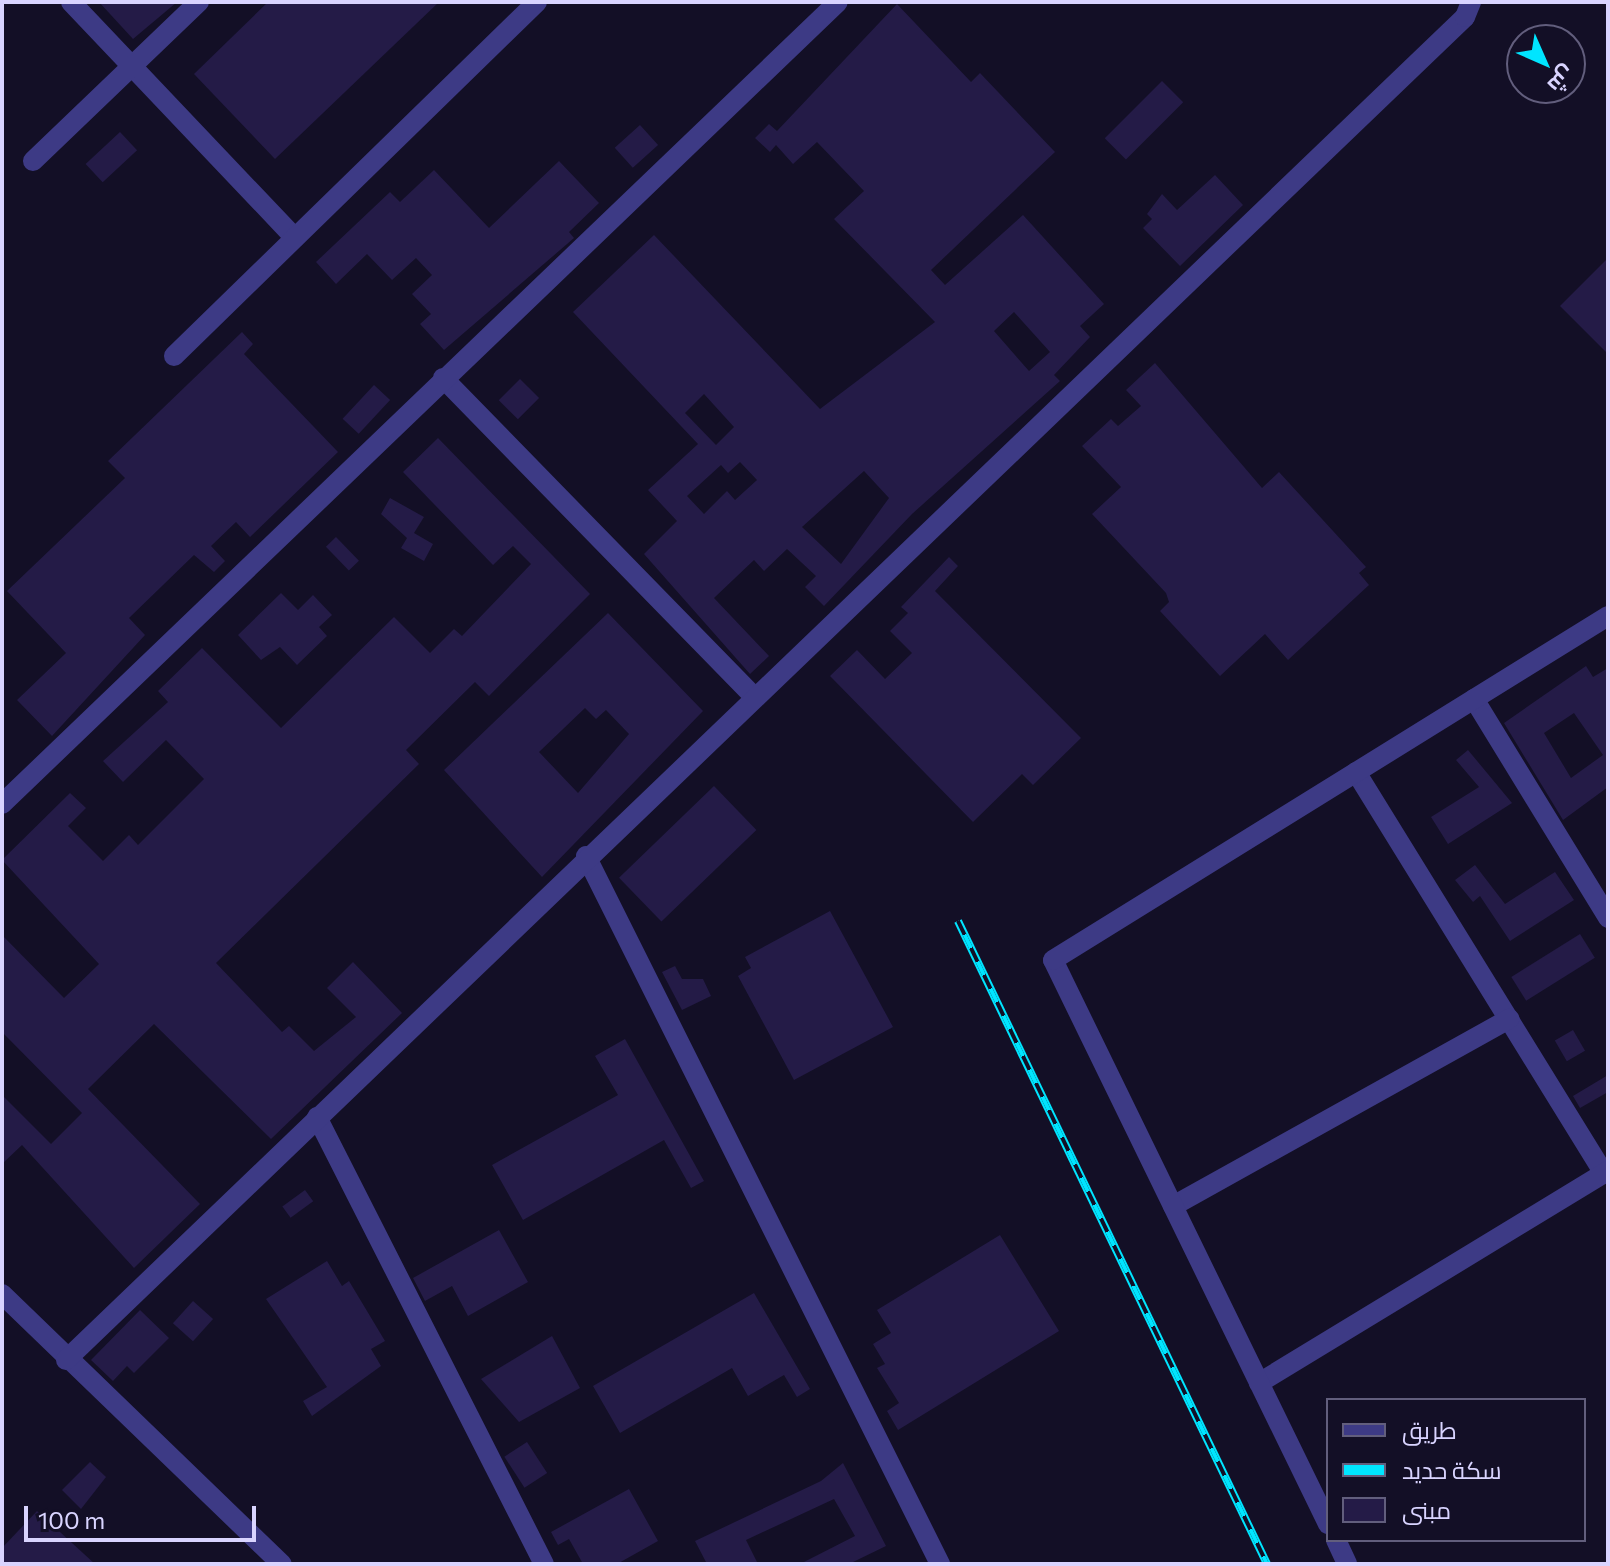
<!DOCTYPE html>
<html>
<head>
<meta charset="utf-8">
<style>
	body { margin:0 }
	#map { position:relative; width:1610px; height:1566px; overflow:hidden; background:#130f26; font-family:Commissioner,Cairo,sans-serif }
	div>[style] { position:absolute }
	.building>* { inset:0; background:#241b47; transform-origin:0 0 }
	.minor>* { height:20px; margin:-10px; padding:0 10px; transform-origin:10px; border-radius:10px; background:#3d3a85 }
	.rail>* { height:8px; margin-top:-4px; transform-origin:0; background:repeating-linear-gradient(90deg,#130f26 0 15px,#00e5ff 0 30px); box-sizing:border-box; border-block:2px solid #00e5ff }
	span { translate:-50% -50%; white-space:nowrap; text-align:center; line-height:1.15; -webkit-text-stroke:8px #130f26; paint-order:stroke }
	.frame { position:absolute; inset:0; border:4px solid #d9d4ff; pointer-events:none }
	.legend { position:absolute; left:1326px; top:1398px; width:260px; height:144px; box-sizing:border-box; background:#130f26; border:2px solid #625e7d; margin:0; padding:10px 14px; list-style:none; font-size:24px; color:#d9d4ff }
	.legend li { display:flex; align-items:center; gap:16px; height:40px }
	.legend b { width:40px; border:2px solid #625e7d }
	.north { position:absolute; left:1506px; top:24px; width:80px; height:80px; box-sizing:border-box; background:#130f26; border:2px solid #625e7d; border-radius:50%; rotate:135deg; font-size:22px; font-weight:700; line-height:32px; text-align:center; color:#d9d4ff }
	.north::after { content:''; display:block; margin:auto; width:28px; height:36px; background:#00e5ff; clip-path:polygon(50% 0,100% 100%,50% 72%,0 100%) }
	.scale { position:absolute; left:24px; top:1506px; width:232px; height:36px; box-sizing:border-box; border:4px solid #d9d4ff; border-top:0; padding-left:10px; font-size:24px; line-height:28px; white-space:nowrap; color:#d9d4ff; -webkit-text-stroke:6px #130f26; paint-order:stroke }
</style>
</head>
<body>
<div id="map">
	<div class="building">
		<i style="clip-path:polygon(99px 2px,177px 2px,133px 39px)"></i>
		<i style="clip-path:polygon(268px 2px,439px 2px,275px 159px,194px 74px)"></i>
		<i style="clip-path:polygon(evenodd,897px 4px,971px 82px,980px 73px,1055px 152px,931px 270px,945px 285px,1023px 215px,1104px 304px,1080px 326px,1090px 337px,1054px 375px,1060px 381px,912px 514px,824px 606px,805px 587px,816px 576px,787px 549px,764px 571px,754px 560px,714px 598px,769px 656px,750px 674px,644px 554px,677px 521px,648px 490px,698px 444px,573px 312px,654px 235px,820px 409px,935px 322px,834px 219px,864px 191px,817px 142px,793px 164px,776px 145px,770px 152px,755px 138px,769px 124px,777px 131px,897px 4px,1014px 312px,1050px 352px,1029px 371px,994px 331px,1014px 312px,897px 4px,704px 394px,734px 427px,716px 445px,685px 413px,704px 394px,897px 4px,740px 462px,757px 480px,735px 500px,727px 491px,704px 514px,687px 496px,721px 465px,728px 473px,740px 462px,897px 4px,864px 471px,889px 498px,841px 564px,802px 527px,864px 471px)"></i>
		<i style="left:1162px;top:81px;width:30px;height:81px;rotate:45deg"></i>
		<i style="left:640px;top:125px;width:27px;height:34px;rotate:48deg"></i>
		<i style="left:120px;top:132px;width:25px;height:47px;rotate:47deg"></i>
		<i style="clip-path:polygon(559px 161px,599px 203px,569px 232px,574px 238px,444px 350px,420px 324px,431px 314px,412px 294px,432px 275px,416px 258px,392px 280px,367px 254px,336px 284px,316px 262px,390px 192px,400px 202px,434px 170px,489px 228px)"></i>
		<i style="clip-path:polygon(1215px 175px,1243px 205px,1180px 266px,1143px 228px,1152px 219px,1147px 214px,1162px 194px,1177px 210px)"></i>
		<i style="clip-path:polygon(1608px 258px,1608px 354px,1560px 306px)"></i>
		<i style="clip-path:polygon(242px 332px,253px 344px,244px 354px,338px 452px,250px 537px,236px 522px,211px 546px,225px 561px,214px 572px,194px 555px,129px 618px,145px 635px,52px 736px,17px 700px,66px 653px,7px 591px,125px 478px,108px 461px)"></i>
		<i style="clip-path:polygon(1155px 363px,1262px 488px,1279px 472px,1366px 567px,1359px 573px,1369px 585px,1288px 660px,1265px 634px,1220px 676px,1160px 611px,1169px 602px,1166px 593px,1092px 514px,1121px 487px,1082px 446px,1111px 419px,1118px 426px,1141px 406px,1126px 390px)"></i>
		<i style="left:520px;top:379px;width:27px;height:30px;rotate:45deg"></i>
		<i style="left:374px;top:385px;width:22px;height:46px;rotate:43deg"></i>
		<i style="clip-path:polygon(438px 438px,590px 594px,489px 696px,475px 682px,406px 750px,419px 764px,216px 963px,282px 1032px,289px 1026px,314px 1051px,356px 1017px,327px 988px,353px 962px,402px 1013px,271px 1139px,154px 1024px,88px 1089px,200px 1204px,134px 1268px,22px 1145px,2px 1164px,2px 1095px,51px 1144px,82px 1113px,2px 1032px,2px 935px,64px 998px,99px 964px,2px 860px,70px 793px,86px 808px,68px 826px,103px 861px,129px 835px,138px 845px,204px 779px,166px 740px,123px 782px,103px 761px,168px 702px,158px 691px,202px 648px,281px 728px,394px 617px,430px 653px,454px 629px,462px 636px,531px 564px,513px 546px,493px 565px,403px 472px)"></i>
		<i style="clip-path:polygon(390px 498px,424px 517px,414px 533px,433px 544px,424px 561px,401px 548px,407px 538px,381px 514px)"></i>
		<i style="left:336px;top:537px;width:33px;height:14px;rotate:46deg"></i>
		<i style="clip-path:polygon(949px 557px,958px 566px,935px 591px,1081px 738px,1033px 785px,1022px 774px,973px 822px,830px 676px,857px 650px,885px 679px,912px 653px,890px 631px,908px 613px,901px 607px)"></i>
		<i style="clip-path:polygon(281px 593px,298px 610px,313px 595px,332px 615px,319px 627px,327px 636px,297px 665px,280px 647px,261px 660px,238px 635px)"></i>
		<i style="clip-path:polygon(evenodd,608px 613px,703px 711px,542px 877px,444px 770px,608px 613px,585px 708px,596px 719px,606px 710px,629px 734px,578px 793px,539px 752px,585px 708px)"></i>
		<i style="clip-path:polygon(evenodd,1586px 666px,1593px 677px,1608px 668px,1608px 787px,1563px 820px,1504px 723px,1586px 666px,1574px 713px,1603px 755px,1571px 778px,1544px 733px,1574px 713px)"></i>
		<i style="clip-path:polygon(1468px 750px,1512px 803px,1448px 844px,1431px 817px,1479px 787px,1456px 760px)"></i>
		<i style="left:714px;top:786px;width:61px;height:132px;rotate:46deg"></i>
		<i style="clip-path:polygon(1475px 865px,1505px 904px,1555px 872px,1574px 900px,1510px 941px,1480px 896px,1473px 902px,1455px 880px)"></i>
		<i style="clip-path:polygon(830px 911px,893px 1027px,794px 1080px,738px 976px,751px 968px,745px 957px)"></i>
		<i style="left:1580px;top:934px;width:28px;height:81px;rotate:58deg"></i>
		<i style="clip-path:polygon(675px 966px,682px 979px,703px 979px,711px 996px,682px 1010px,662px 972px)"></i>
		<i style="left:1573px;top:1030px;width:24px;height:21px;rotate:60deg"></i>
		<i style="clip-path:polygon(625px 1039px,704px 1181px,691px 1188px,664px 1140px,523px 1220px,492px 1165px,618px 1095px,595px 1056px)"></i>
		<i style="clip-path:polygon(1608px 1075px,1608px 1092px,1580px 1108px,1573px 1096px)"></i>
		<i style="left:305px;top:1190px;width:14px;height:28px;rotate:54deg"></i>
		<i style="clip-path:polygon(499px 1230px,528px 1282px,468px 1316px,452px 1286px,425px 1301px,413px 1278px)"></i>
		<i style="clip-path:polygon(1000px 1235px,1059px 1331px,898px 1430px,887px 1411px,899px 1403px,877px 1368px,885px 1364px,873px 1344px,891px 1333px,877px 1310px)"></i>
		<i style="clip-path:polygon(327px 1261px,342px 1286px,349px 1281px,385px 1341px,371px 1349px,381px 1366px,312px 1416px,303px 1401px,327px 1387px,266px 1299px)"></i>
		<i style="clip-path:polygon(754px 1293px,810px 1389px,797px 1397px,784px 1375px,748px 1396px,732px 1368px,620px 1433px,593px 1386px)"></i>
		<i style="left:193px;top:1301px;width:27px;height:30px;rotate:42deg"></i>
		<i style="clip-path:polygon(140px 1310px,169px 1338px,134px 1373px,127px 1366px,113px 1381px,91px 1360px)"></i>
		<i style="clip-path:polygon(552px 1336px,580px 1388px,519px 1422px,481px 1379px)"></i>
		<i style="left:527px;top:1442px;width:37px;height:27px;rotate:57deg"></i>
		<i style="clip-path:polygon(90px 1462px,106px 1477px,81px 1509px,62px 1490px)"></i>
		<i style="clip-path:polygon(843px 1463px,886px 1546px,849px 1564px,800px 1564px,855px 1536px,834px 1499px,746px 1540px,758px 1564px,707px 1564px,695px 1541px,821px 1481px)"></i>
		<i style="clip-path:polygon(629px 1489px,658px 1541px,617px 1564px,583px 1564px,569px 1539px,558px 1545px,551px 1532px)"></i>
		<i style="clip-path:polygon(37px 1511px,95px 1564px,2px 1564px,2px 1548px)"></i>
	</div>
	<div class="minor">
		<i style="left:71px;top:2px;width:325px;rotate:46.5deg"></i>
		<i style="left:33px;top:161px;width:230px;rotate:-43.8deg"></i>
		<i style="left:174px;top:356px;width:507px;rotate:-44.28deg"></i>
		<i style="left:443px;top:378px;width:443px;rotate:45.7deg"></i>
		<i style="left:1474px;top:699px;width:257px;rotate:58.5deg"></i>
		<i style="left:1356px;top:772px;width:472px;rotate:58.3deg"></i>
		<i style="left:2px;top:804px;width:1158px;rotate:-43.81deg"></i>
		<i style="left:586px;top:856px;width:792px;rotate:63.43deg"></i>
		<i style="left:317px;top:1117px;width:501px;rotate:63.08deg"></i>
		<i style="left:1173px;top:1206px;width:385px;rotate:-29.1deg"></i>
		<i style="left:2px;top:1294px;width:389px;rotate:44deg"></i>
		<i style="left:66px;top:1360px;width:1939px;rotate:-43.83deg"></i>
		<i style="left:1465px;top:17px;width:16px;rotate:-68deg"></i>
		<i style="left:1259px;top:1383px;width:408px;rotate:-31.3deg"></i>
		<i style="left:1328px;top:1524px;width:627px;rotate:-115.99deg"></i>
		<i style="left:1053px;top:960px;width:653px;rotate:-31.79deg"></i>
		<i style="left:1336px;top:1540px;width:26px;rotate:65deg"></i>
	</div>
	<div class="rail">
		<i style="left:958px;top:921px;width:713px;rotate:64.33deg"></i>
	</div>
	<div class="frame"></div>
	<ul class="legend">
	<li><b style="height:10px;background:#3d3a85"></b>طريق</li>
	<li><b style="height:10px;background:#00e5ff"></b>سكة حديد</li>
	<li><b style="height:22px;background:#241b47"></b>مبنى</li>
	</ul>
	<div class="north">ش</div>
	<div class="scale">100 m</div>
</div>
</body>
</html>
